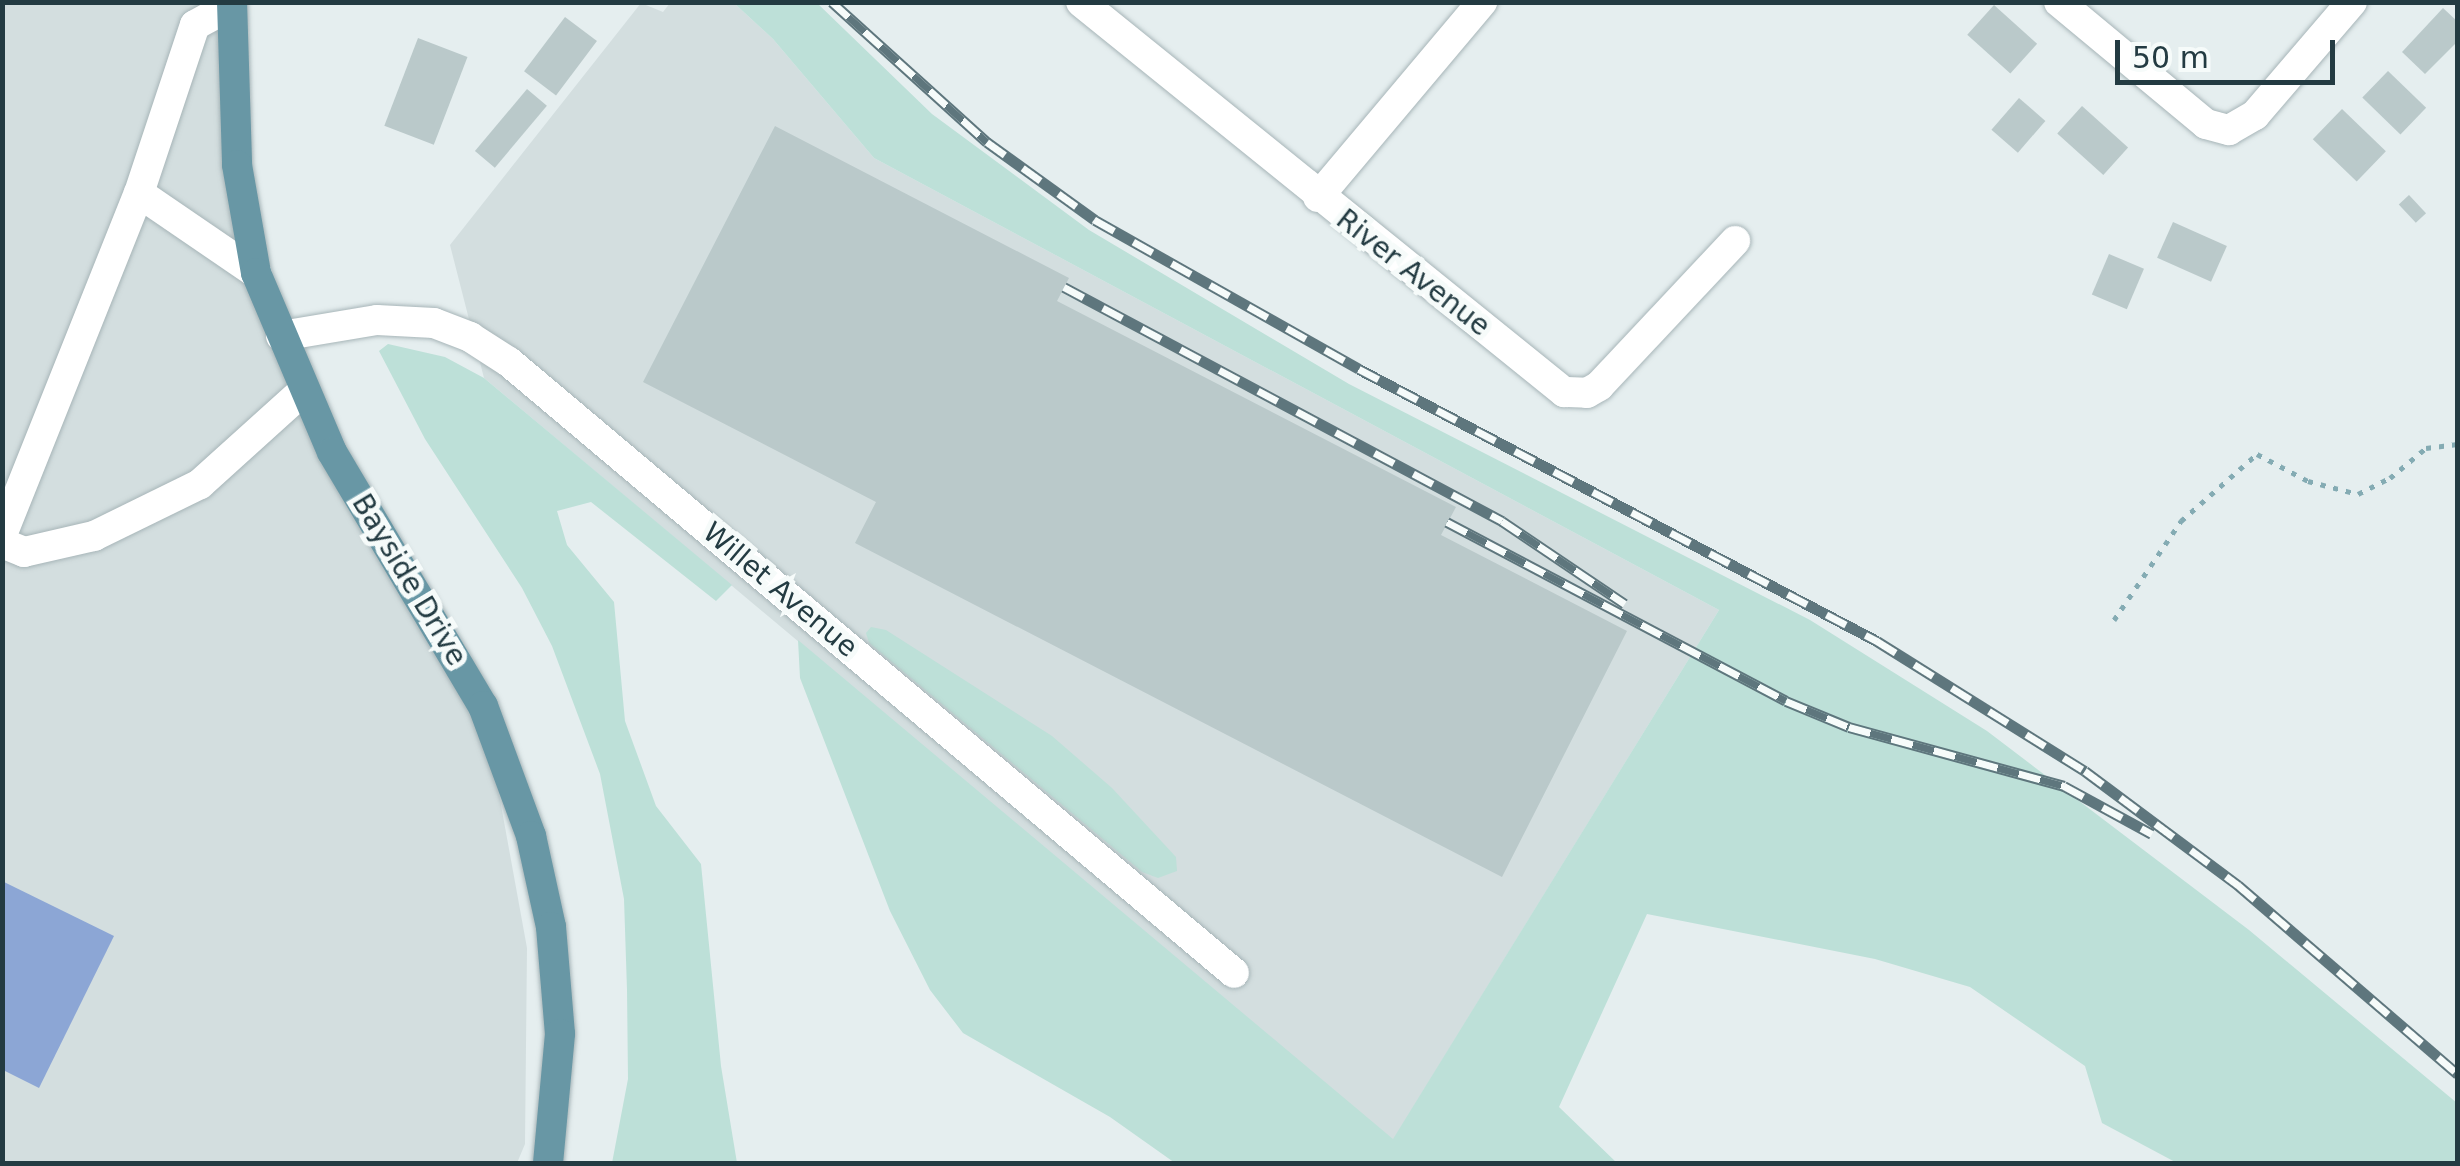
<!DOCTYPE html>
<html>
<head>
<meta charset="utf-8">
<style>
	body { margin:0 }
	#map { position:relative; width:2460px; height:1166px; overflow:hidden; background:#e5eeef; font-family:"DejaVu Sans",sans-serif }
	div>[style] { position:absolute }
	.built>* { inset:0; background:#d3dedf }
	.green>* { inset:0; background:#bde0d8 }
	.water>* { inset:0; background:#8ca6d5 }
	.building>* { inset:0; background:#bac9ca; transform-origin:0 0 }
	.path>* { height:5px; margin-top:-2.5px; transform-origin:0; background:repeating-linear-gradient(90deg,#84abb3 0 5px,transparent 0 13px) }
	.roads { filter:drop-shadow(0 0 2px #a7b5b8) drop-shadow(0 0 2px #a7b5b8) }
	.minor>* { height:30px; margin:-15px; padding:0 15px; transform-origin:15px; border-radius:15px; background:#fff }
	.major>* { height:30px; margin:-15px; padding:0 15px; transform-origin:15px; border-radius:15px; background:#6897a5 }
	.rail>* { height:11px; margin-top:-5.5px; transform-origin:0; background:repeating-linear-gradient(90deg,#f6fbfa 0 22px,#5e767d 0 44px); box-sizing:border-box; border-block:2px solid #5e767d }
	span { translate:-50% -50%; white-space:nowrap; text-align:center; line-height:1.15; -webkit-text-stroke:10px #f6fbfa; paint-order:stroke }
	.street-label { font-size:28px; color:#233b42 }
	.frame { position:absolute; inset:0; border:5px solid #233b42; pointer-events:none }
	.scale { position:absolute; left:2115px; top:40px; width:220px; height:45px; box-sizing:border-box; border:5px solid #233b42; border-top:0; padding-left:12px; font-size:30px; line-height:35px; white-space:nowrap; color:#233b42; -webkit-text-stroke:8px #f6fbfa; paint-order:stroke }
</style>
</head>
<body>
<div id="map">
	<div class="built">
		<i style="clip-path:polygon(2px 3px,216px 3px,257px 273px,303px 391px,483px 706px,527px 948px,525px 1144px,517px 1163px,3px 1163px)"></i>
		<i style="clip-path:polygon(641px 3px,663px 12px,670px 3px,734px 3px,773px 39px,874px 158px,1719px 610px,1393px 1140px,484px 378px,450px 245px)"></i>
	</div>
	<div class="green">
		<i style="clip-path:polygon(734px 3px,817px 3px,932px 114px,1089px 230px,1349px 384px,1810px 620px,1987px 731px,2249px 930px,2457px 1103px,2457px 1163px,2177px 1163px,2102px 1123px,2085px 1066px,1970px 987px,1875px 959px,1647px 914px,1559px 1107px,1617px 1163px,1175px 1163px,1110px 1117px,963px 1033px,930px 990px,890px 911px,800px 678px,798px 640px,1393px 1139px,1719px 610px,874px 158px,773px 39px)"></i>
		<i style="clip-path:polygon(388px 344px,445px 357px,484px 378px,732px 585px,716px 601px,591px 502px,557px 511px,567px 545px,614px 602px,625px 721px,656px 806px,701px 864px,721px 1066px,737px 1163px,612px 1163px,628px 1079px,627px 990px,624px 899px,600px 774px,552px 646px,522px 588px,425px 439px,379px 351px)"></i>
		<i style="clip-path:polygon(871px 627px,886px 630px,1052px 736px,1112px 788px,1176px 857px,1177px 871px,1158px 878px,1142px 872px,869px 643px,866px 633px)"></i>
	</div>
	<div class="water">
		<i style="clip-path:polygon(2px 881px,114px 936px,39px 1088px,3px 1070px)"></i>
	</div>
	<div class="building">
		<i style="left:1994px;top:5px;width:58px;height:40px;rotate:42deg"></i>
		<i style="clip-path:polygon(2443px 8px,2458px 22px,2458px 41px,2425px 74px,2402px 52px)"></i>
		<i style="left:565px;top:17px;width:40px;height:68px;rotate:37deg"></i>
		<i style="left:418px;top:38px;width:53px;height:94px;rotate:21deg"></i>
		<i style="left:2388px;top:71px;width:53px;height:37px;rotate:44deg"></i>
		<i style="left:527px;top:89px;width:26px;height:81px;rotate:40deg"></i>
		<i style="left:2019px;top:98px;width:35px;height:42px;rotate:41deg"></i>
		<i style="left:2082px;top:106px;width:62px;height:37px;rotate:42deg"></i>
		<i style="left:2342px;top:109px;width:61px;height:42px;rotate:44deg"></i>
		<i style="clip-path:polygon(775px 126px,1069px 278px,1057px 301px,1456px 507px,1441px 535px,1627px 631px,1502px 877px,855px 543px,876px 502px,643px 382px)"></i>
		<i style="left:2409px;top:195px;width:25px;height:14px;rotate:47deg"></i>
		<i style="left:2173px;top:222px;width:59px;height:39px;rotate:24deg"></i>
		<i style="left:2109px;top:254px;width:38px;height:44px;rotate:23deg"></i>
	</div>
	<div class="path">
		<i style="left:2114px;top:620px;width:120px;rotate:-55.9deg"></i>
		<i style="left:2181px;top:521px;width:101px;rotate:-41.4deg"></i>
		<i style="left:2257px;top:454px;width:58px;rotate:27.9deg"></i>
		<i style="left:2308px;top:481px;width:52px;rotate:14.6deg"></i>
		<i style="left:2358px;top:494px;width:36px;rotate:-27deg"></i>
		<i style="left:2390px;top:478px;width:47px;rotate:-39.8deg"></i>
		<i style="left:2426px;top:448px;width:32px;rotate:-7deg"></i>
	</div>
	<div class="roads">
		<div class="minor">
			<i style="left:1081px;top:2px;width:621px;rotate:38.92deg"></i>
			<i style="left:1564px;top:392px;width:23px;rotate:2deg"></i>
			<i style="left:1587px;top:393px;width:14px;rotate:-30deg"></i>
			<i style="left:1599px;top:386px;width:199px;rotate:-46.8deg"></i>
			<i style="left:2059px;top:2px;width:191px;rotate:39.7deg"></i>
			<i style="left:2206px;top:124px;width:24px;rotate:15deg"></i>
			<i style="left:2229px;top:130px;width:30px;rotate:-30deg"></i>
			<i style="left:2255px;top:115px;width:149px;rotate:-49.4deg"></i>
			<i style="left:139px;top:193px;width:142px;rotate:34.4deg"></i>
			<i style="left:1318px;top:197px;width:255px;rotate:-49.9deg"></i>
			<i style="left:281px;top:336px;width:97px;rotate:-9.5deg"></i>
			<i style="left:377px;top:320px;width:57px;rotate:3deg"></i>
			<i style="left:434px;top:323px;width:39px;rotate:21deg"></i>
			<i style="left:470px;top:337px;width:46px;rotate:32.7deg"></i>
			<i style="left:509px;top:362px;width:948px;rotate:40.12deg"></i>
			<i style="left:2px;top:535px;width:368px;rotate:-68.2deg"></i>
			<i style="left:139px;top:193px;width:177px;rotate:-71.6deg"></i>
			<i style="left:195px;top:25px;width:42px;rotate:-28.4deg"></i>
			<i style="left:2px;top:543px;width:24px;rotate:22deg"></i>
			<i style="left:24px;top:552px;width:72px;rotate:-12.9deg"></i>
			<i style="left:94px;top:536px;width:118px;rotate:-26.1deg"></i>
			<i style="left:200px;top:484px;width:139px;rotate:-42.1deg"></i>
		</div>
		<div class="major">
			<i style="left:232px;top:2px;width:163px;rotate:88.2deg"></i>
			<i style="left:237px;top:165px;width:110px;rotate:80deg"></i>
			<i style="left:256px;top:273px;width:194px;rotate:67deg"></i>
			<i style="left:332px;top:452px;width:295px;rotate:59.3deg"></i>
			<i style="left:483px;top:706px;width:139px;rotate:69.7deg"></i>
			<i style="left:531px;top:836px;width:93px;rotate:77.6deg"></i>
			<i style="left:551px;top:927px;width:107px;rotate:85.2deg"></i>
			<i style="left:560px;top:1034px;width:131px;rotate:95.3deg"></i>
		</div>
	</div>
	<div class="rail">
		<i style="left:832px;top:2px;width:209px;rotate:42.1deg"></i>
		<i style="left:987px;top:142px;width:133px;rotate:35.8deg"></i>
		<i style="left:1095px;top:220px;width:303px;rotate:29.4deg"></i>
		<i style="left:1359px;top:369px;width:585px;rotate:27.7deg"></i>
		<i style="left:1877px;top:641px;width:245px;rotate:32deg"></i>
		<i style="left:2085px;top:771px;width:191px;rotate:36.7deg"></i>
		<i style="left:2238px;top:885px;width:290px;rotate:40.7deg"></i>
		<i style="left:1064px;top:287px;width:497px;rotate:28.1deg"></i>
		<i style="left:1502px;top:521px;width:148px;rotate:34deg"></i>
		<i style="left:1447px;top:522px;width:383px;rotate:27.8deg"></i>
		<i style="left:1786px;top:701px;width:68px;rotate:22.4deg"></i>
		<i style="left:1849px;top:727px;width:223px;rotate:15.3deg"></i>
		<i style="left:2064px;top:786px;width:100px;rotate:28.6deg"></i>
	</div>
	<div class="street-label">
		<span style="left:1413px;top:273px;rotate:38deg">River Avenue</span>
		<span style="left:409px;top:580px;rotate:59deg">Bayside Drive</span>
		<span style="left:780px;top:590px;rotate:40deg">Willet Avenue</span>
	</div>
	<div class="frame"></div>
	<div class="scale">50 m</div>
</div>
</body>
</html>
